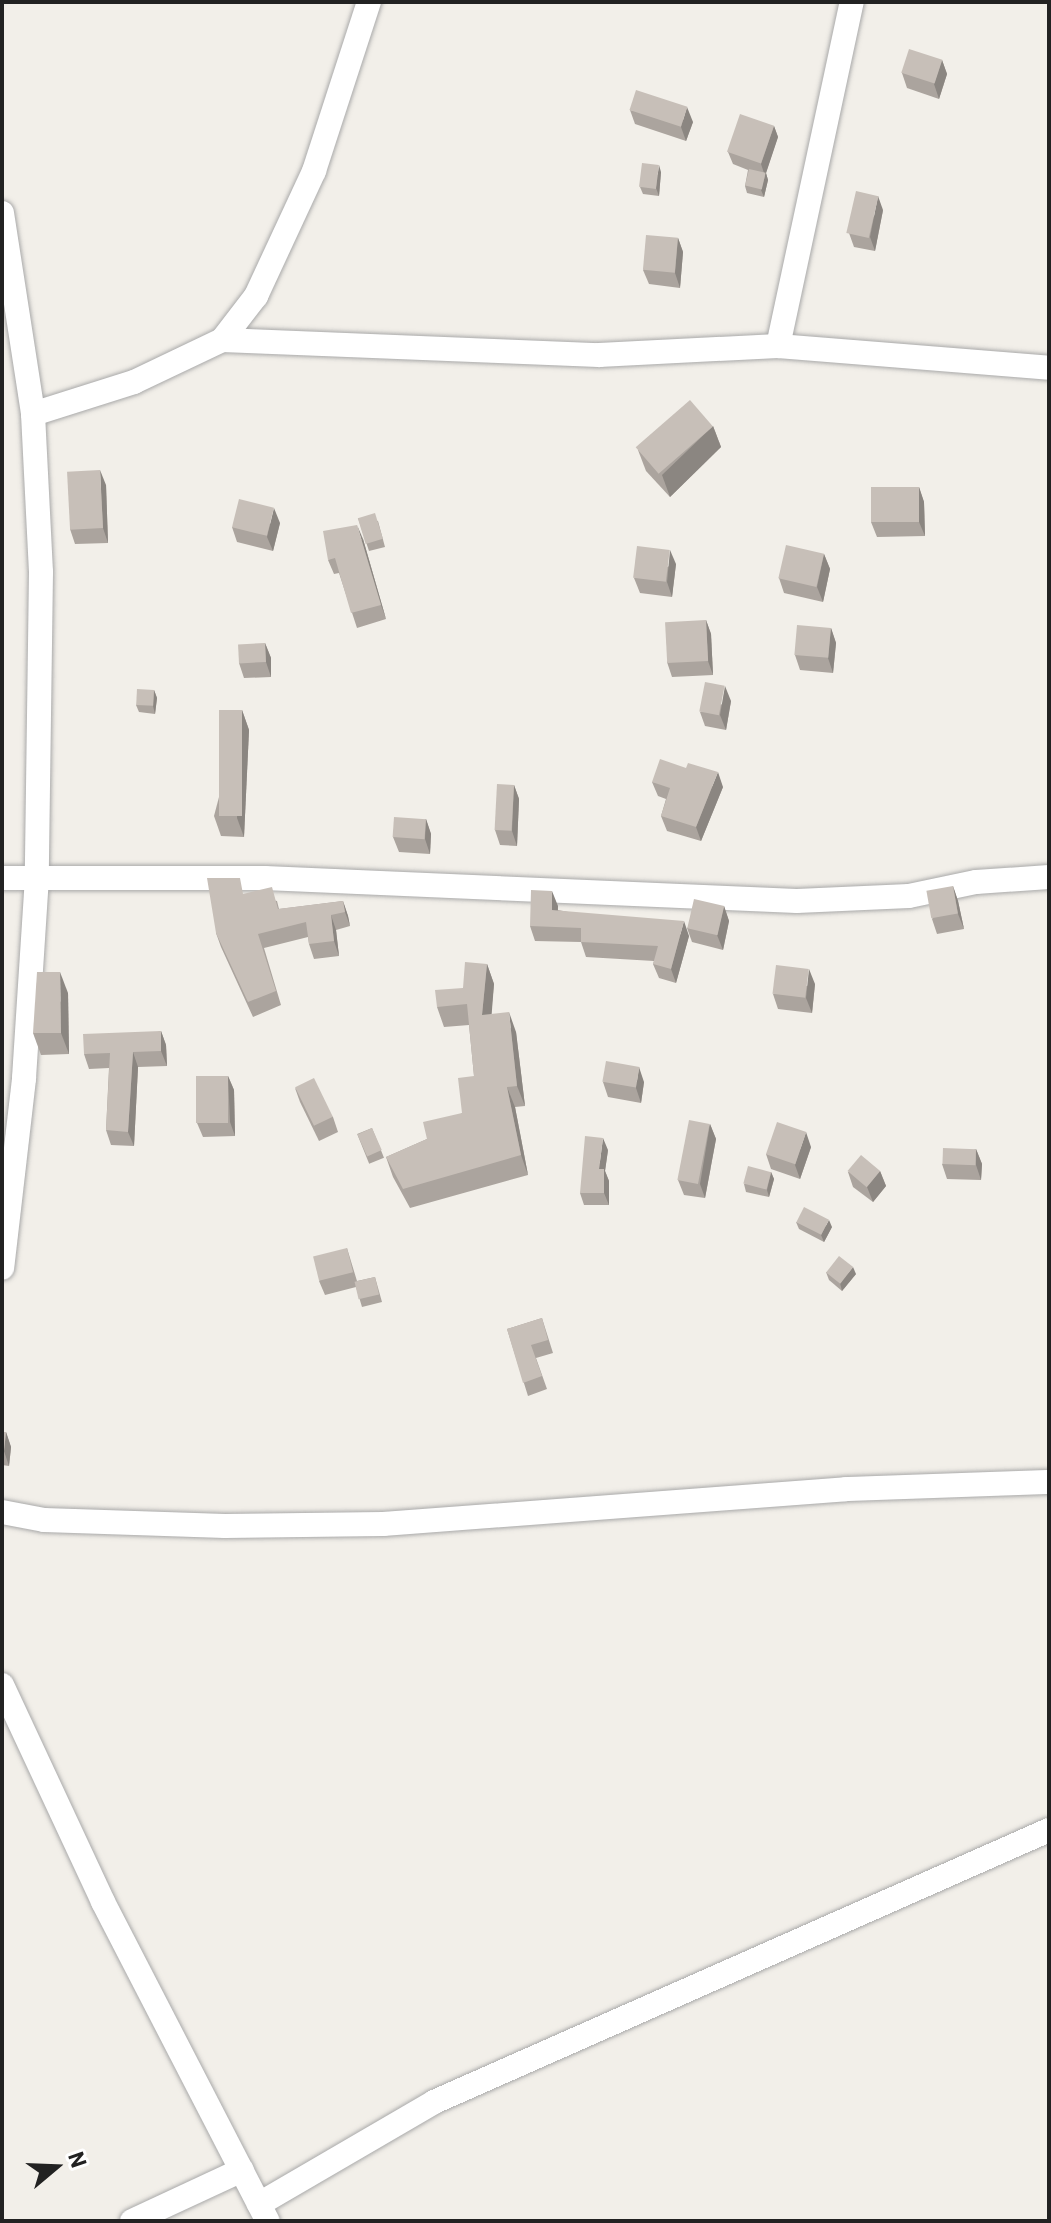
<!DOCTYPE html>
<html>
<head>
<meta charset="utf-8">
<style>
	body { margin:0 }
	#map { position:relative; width:1051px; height:2223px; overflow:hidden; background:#f2efe9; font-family:Barlow,sans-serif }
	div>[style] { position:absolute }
	.roads { filter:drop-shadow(0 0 2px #a9a9a9) drop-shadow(0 0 2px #a9a9a9) }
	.minor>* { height:24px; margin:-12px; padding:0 12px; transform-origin:12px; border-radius:12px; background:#fff }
	.wall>* { inset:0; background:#aba49e; transform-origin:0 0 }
	.shaded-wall>* { inset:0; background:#8b8681 }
	.building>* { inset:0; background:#c7bfb8; transform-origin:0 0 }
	span { translate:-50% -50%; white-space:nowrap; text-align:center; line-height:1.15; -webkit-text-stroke:8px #fff; paint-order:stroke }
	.frame { position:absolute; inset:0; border:4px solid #222; pointer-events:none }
	.north { position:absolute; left:16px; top:2127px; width:80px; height:80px; -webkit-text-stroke:6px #fff; paint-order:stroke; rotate:71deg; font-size:22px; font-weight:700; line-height:32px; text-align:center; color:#222 }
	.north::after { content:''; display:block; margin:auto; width:28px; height:36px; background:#222; clip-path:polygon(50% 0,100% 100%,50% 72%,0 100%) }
</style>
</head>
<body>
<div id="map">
	<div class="roads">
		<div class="minor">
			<i style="left:2px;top:213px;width:203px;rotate:81.2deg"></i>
			<i style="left:33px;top:414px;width:158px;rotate:87.1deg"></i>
			<i style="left:41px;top:572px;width:305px;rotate:90.8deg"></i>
			<i style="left:37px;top:877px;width:202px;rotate:93.7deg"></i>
			<i style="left:24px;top:1079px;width:190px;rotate:96.6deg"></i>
			<i style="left:222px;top:340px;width:377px;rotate:2.3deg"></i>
			<i style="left:599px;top:355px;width:179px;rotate:-2.9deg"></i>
			<i style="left:778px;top:346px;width:272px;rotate:4.6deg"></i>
			<i style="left:778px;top:346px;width:352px;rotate:-77.9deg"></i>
			<i style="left:33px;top:414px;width:106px;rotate:-17.6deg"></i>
			<i style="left:134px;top:382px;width:98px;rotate:-25.5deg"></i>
			<i style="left:222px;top:340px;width:56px;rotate:-52.3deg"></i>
			<i style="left:256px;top:296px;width:138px;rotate:-65.1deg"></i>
			<i style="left:314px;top:171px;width:178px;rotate:-72deg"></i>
			<i style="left:2px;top:878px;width:263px"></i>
			<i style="left:265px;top:878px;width:532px;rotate:2.48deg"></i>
			<i style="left:797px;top:901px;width:112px;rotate:-2.6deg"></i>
			<i style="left:909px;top:896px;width:68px;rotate:-11.8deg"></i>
			<i style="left:976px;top:882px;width:73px;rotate:-3.9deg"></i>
			<i style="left:2px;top:1512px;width:43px;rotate:10.8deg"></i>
			<i style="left:44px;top:1520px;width:181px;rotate:1.9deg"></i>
			<i style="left:225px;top:1526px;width:158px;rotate:-0.7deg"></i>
			<i style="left:383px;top:1524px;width:464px;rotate:-4.3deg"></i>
			<i style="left:846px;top:1489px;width:203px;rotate:-2deg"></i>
			<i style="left:2px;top:1685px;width:239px;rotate:65deg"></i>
			<i style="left:103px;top:1902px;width:359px;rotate:62.7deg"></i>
			<i style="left:259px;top:2204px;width:203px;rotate:-30.2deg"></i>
			<i style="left:434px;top:2102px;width:672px;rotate:-23.86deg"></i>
			<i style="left:132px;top:2221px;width:121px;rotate:-24.9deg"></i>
		</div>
	</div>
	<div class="wall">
		<i style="clip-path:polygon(942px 60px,947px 74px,939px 99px,907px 88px,902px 73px)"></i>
		<i style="clip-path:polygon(630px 110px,693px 122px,686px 141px,635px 124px)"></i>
		<i style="clip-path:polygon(774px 126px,778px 137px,766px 173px,768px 180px,764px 197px,747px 193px,745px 186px,748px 170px,733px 164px,728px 152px)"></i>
		<i style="clip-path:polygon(661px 172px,659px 196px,643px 194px,640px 187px)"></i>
		<i style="clip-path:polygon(883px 210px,875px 251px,854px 247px,849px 233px)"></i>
		<i style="clip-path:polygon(678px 238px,683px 252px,680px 288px,649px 284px,643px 270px)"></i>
		<i style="clip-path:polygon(713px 426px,721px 447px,670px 497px,646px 471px,638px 450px)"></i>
		<i style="clip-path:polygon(106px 485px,108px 543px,75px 544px,70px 529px)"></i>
		<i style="clip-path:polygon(919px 487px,924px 502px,925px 536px,877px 537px,871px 522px)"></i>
		<i style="clip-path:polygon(358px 518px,378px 521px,385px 547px,369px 551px)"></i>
		<i style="clip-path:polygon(280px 523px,273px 551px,237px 542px,232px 527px)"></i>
		<i style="clip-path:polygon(363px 539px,386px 619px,357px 628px,339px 573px,334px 574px,328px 560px)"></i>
		<i style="clip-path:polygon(824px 554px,830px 569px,823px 602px,784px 593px,779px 578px)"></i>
		<i style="clip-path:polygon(676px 564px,672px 597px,640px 593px,634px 578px)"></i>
		<i style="clip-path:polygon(706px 620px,711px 634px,713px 675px,672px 677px,667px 662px)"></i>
		<i style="clip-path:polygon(831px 628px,836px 643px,833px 673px,800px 670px,795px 655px)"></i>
		<i style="clip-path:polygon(265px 643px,271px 658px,271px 677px,244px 678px,239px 663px)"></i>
		<i style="clip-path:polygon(154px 690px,157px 698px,155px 714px,139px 712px,136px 705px)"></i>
		<i style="clip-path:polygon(731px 701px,726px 730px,705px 726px,700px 712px)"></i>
		<i style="clip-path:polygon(242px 710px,249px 730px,244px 837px,221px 836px,214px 816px)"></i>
		<i style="clip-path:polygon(652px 782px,723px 787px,701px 841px,667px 831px,661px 816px,666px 799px,658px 796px)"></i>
		<i style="clip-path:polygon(514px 785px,519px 799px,517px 846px,500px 845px,495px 830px)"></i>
		<i style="clip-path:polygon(426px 819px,431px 834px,430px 854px,399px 852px,393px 837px)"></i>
		<i style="clip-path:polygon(953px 886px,958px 901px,964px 929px,937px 934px,932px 919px)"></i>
		<i style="clip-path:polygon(246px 894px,277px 901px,279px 909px,343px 901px,348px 916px,350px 926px,336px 930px,339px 956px,314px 959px,309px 944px,308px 937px,264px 948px,281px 1005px,253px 1017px,221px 947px,216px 933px)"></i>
		<i style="clip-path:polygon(558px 906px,558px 910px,689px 936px,676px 983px,659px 978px,653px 964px,654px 961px,586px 957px,581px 942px,535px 941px,530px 926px)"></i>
		<i style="clip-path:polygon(724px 906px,729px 921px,723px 950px,692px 942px,687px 928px)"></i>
		<i style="clip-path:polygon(487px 964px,494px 984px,491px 1014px,516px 1032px,525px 1106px,515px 1107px,528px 1175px,410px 1208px,393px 1177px,386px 1157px,427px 1139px,462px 1113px,474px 1076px,469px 1025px,444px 1027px,437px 1007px,463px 988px)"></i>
		<i style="clip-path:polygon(815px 984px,812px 1013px,778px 1009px,773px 994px)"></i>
		<i style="clip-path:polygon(68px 993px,69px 1054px,41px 1055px,33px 1033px)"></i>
		<i style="clip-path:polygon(161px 1031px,166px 1045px,167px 1066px,138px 1067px,134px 1146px,111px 1145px,106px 1130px,109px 1068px,89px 1069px,84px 1054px)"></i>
		<i style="clip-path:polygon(228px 1076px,234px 1090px,235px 1136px,203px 1137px,197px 1123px)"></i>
		<i style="clip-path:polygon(603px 1082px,644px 1082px,641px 1103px,608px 1097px)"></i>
		<i style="clip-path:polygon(295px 1088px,333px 1117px,338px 1132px,319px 1141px,300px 1102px)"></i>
		<i style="clip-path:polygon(710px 1124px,716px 1139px,705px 1198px,684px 1195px,678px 1180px)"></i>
		<i style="left:372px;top:1128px;width:32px;height:16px;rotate:68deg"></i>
		<i style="clip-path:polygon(811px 1147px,800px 1179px,771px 1169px,766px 1154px)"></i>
		<i style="clip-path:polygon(976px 1149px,982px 1164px,981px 1180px,947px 1179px,942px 1164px)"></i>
		<i style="clip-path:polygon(608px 1150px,605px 1171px,609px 1181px,609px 1205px,584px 1205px,580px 1193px)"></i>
		<i style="clip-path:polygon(880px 1171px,886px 1186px,873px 1202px,853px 1187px,848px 1172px)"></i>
		<i style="clip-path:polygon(771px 1172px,774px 1179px,769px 1197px,746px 1192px,744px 1184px)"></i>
		<i style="clip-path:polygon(796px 1222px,832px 1227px,824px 1242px,799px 1229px)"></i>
		<i style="clip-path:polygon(347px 1248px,357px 1281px,375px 1277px,382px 1302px,362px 1307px,356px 1287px,325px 1295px,319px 1281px)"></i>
		<i style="clip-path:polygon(826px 1272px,856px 1274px,842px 1291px,829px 1280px)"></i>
		<i style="clip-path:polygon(542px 1318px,553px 1353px,536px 1358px,547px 1389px,528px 1396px,507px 1329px)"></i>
		<i style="clip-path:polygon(2px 1432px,6px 1432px,11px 1447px,9px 1466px,2px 1465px)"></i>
	</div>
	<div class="shaded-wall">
		<i style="clip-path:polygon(942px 60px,947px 74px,939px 99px,934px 84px)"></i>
		<i style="clip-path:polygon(687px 107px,693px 122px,686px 141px,681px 127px)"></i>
		<i style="clip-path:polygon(774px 126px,778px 137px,766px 173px,768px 180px,764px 197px,761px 190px,765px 176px,761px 164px)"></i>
		<i style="clip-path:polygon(659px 165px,661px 172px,659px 196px,656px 188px)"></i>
		<i style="clip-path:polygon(878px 196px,883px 210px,875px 251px,870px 237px)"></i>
		<i style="clip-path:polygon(678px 238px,683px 252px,680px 288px,675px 273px)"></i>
		<i style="clip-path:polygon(713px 426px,721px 447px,670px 497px,662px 475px)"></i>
		<i style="clip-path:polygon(100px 470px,106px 485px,108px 543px,103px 528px)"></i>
		<i style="clip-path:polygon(919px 487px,924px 502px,925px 536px,919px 522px)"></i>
		<i style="clip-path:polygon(274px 508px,280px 523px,273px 551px,267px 537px)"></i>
		<i style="clip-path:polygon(357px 525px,363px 539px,386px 619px,381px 605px)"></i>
		<i style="clip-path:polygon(670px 550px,676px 564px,672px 597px,667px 582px)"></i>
		<i style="clip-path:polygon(824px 554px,830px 569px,823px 602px,817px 587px)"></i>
		<i style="clip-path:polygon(706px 620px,711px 634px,713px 675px,708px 661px)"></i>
		<i style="clip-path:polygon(831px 628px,836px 643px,833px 673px,828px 658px)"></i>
		<i style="clip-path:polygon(265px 643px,271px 658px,271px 677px,266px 662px)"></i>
		<i style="clip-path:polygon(725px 686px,731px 701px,726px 730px,720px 715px)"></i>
		<i style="clip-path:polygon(154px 690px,157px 698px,155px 714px,153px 706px)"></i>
		<i style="clip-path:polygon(242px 710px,249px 730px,244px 837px,237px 818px)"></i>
		<i style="clip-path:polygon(718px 772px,723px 787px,701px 841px,696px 827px)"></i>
		<i style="clip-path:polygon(514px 785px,519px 799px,517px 846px,512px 831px)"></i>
		<i style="clip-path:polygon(426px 819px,431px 834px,430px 854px,425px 839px)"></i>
		<i style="clip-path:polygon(953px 886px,958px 901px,964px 929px,958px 914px)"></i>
		<i style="clip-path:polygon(552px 891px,558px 906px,557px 925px,552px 910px)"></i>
		<i style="clip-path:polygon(343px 901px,348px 916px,350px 926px,345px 912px)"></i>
		<i style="clip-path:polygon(724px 906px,729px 921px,723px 950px,717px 935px)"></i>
		<i style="clip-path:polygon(331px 915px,336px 930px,339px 956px,334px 941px)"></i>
		<i style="clip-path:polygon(684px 921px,689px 936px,676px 983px,671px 969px)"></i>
		<i style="clip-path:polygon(487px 964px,494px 984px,490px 1035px,482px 1015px)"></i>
		<i style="clip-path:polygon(809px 969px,815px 984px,812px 1013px,806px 998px)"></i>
		<i style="clip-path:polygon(60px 972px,68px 993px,69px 1054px,61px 1033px)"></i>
		<i style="clip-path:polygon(509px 1012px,516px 1032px,525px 1106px,517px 1086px)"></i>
		<i style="clip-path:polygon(161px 1031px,166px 1045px,167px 1066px,161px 1051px)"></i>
		<i style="clip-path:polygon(133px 1052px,138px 1067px,134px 1146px,128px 1132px)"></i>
		<i style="clip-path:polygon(639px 1067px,644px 1082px,641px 1103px,636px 1088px)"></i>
		<i style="clip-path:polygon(228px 1076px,234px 1090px,235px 1136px,230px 1122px)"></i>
		<i style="clip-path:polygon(507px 1087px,515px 1107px,528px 1175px,521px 1155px)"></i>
		<i style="clip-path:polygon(710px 1124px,716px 1139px,705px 1198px,700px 1184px)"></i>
		<i style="clip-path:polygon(806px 1132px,811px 1147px,800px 1179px,795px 1165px)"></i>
		<i style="clip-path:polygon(603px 1138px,608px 1150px,605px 1171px,609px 1181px,609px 1205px,604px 1193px,599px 1169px)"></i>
		<i style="clip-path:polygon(976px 1149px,982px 1164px,981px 1180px,976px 1165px)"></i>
		<i style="clip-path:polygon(880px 1171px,886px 1186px,873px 1202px,867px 1187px)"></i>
		<i style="clip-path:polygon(771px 1172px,774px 1179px,769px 1197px,767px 1190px)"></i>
		<i style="clip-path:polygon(829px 1220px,832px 1227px,824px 1242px,821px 1235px)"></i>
		<i style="clip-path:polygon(853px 1267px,856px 1274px,842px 1291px,840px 1283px)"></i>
		<i style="clip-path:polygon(6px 1432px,11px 1447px,9px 1466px,4px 1451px)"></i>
	</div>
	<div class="building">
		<i style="left:909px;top:49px;width:35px;height:25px;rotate:18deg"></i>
		<i style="left:636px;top:90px;width:54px;height:21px;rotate:18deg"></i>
		<i style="left:740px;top:114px;width:36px;height:40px;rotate:19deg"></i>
		<i style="left:642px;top:163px;width:17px;height:24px;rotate:7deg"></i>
		<i style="left:749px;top:169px;width:17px;height:17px;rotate:13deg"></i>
		<i style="left:856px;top:191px;width:23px;height:43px;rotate:13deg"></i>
		<i style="left:646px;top:235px;width:32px;height:35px;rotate:5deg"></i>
		<i style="left:690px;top:400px;width:35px;height:72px;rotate:49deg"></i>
		<i style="left:100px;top:470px;width:58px;height:33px;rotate:87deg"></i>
		<i style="left:919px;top:487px;width:35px;height:48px;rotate:90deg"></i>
		<i style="left:239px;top:499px;width:36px;height:29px;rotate:14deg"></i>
		<i style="left:375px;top:513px;width:27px;height:18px;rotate:73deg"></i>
		<i style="clip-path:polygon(357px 525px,381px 605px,351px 613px,335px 558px,328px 560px,323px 531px)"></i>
		<i style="left:786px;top:545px;width:39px;height:34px;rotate:13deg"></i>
		<i style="left:637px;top:546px;width:33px;height:32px;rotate:7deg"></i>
		<i style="left:706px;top:620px;width:41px;height:41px;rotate:87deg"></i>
		<i style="left:797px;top:625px;width:34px;height:30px;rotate:5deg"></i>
		<i style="left:265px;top:643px;width:19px;height:27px;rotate:87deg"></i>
		<i style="left:705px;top:682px;width:20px;height:30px;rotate:11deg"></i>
		<i style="left:137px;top:689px;width:17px;height:16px;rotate:3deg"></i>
		<i style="left:219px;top:710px;width:23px;height:106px"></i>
		<i style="clip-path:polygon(660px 759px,686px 768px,688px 763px,718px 772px,696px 827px,661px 816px,670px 788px,652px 782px)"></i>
		<i style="left:497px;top:784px;width:17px;height:46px;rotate:3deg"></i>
		<i style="left:394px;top:817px;width:32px;height:20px;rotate:4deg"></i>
		<i style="clip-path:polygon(207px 878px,240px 878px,243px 894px,272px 887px,278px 909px,343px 901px,345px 912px,331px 915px,334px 941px,309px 944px,306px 922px,258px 934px,276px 991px,248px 1002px,216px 933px)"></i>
		<i style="left:953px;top:886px;width:28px;height:27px;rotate:80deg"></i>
		<i style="clip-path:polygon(531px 890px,552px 891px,552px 910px,684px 921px,671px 969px,653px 964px,658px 946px,581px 942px,581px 928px,530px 926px)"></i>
		<i style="left:694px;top:899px;width:31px;height:30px;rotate:13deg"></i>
		<i style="clip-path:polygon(465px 962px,487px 964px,482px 1015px,509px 1012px,517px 1086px,507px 1087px,521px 1155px,403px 1189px,386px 1157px,427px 1139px,423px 1122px,462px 1113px,458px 1078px,474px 1076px,467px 1004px,437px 1007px,435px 990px,463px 988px)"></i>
		<i style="left:776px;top:965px;width:33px;height:29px;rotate:7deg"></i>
		<i style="clip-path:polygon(37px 972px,60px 972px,61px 1033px,33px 1033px)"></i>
		<i style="clip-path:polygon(161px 1031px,161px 1051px,133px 1052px,128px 1132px,106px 1130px,110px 1053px,84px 1054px,83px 1034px)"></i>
		<i style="left:606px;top:1061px;width:34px;height:21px;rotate:10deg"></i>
		<i style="left:196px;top:1076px;width:32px;height:47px"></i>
		<i style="left:314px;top:1078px;width:43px;height:21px;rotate:64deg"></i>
		<i style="left:689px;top:1120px;width:21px;height:61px;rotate:11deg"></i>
		<i style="left:777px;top:1122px;width:31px;height:34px;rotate:19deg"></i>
		<i style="left:372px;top:1128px;width:24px;height:16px;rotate:66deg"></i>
		<i style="clip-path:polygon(585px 1136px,603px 1138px,599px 1169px,604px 1169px,604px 1193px,580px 1193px)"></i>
		<i style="left:943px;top:1148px;width:33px;height:16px;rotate:2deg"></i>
		<i style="left:861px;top:1155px;width:25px;height:21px;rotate:40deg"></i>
		<i style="left:748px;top:1166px;width:24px;height:18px;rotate:15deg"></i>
		<i style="left:804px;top:1207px;width:28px;height:17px;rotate:27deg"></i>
		<i style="left:347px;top:1248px;width:25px;height:35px;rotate:76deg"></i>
		<i style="left:839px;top:1256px;width:18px;height:21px;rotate:38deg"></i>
		<i style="left:375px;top:1277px;width:18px;height:21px;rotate:77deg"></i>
		<i style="clip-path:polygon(542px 1318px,548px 1340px,531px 1345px,542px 1376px,523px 1383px,507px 1329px)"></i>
		<i style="clip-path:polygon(2px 1432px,6px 1432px,4px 1451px,2px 1451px)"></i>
	</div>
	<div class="frame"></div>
	<div class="north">N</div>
</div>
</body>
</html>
